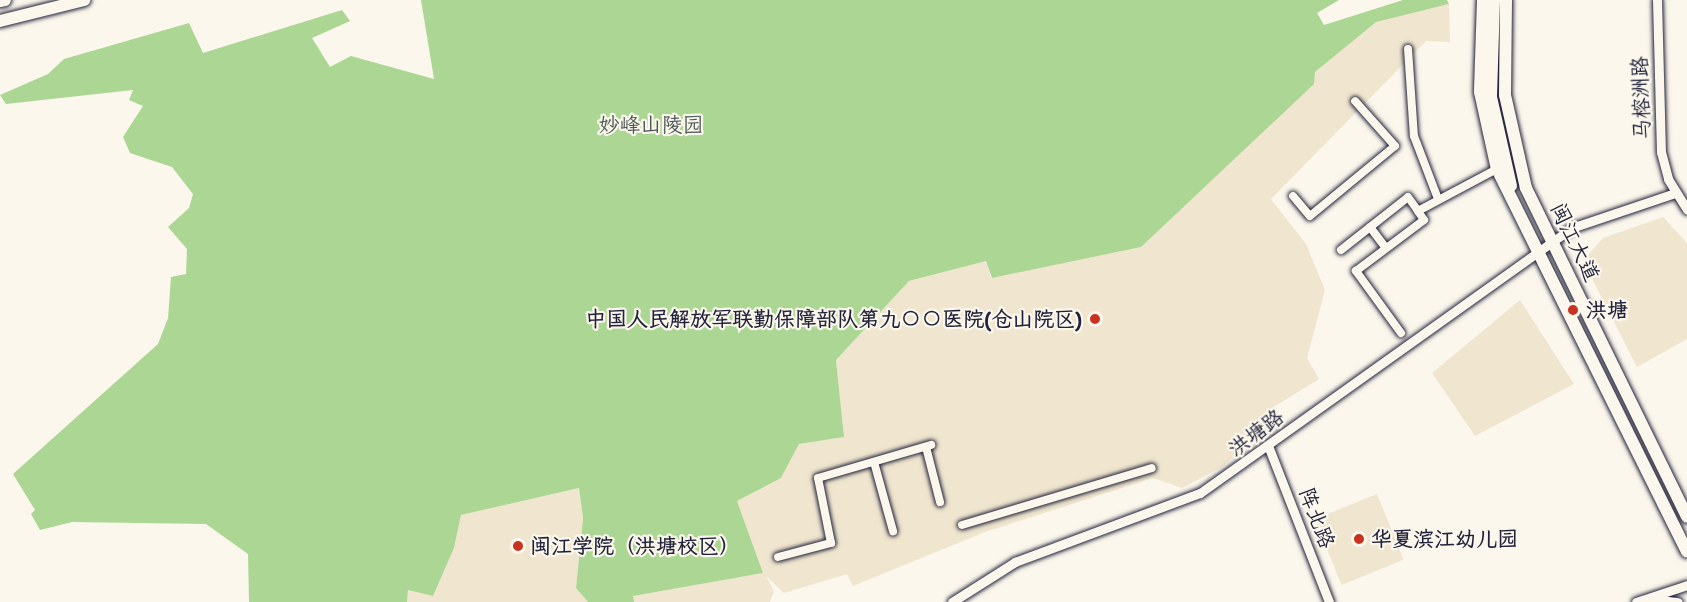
<!DOCTYPE html>
<html>
<head>
<meta charset="utf-8">
<style>
	body { margin:0 }
	#map { position:relative; width:1687px; height:602px; overflow:hidden; background:#fbf7ec; font-family:Itim,"LXGW WenKai TC",sans-serif }
	div>[style] { position:absolute }
	.built>* { inset:0; background:#f0e6cf; transform-origin:0 0 }
	.green>* { inset:0; background:#acd693 }
	.roads { filter:drop-shadow(0 0 2px #22223b) drop-shadow(0 0 2px #22223b) }
	.minor>* { height:8px; margin:-4px; padding:0 4px; transform-origin:4px; border-radius:4px; background:#fbf7ec }
	.tertiary>* { height:9px; margin:-4.5px; padding:0 4.5px; transform-origin:4.5px; border-radius:4.5px; background:#fbf7ec }
	.primary>* { height:12px; margin:-6px; padding:0 6px; transform-origin:6px; border-radius:6px; background:#fbf7ec }
	.dots>* { width:16px; height:16px; translate:-50% -50%; box-sizing:border-box; border:3px solid #fbf7ec; border-radius:50% }
	span { translate:-50% -50%; white-space:nowrap; text-align:center; line-height:1.15; -webkit-text-stroke:4.5px #fbf7ec; paint-order:stroke }
	.street-label { font-size:21px; color:#22223b }
	.park-label { font-size:21px; color:#4b5855 }
	.poi-label { font-size:21px; color:#22223b; font-weight:700 }
	.left { translate:0 -50%; text-align:left }
	.right { translate:-100% -50%; text-align:right }
</style>
</head>
<body>
<div id="map">
	<div class="built">
		<i style="clip-path:polygon(1449px 4px,1450px 42px,1426px 41px,1271px 199px,1306px 244px,1325px 290px,1307px 358px,1319px 379px,1272px 408px,1264px 432px,1222px 467px,1182px 488px,1153px 478px,985px 532px,853px 586px,847px 574px,784px 593px,766px 576px,774px 591px,770px 602px,634px 602px,632px 596px,763px 573px,737px 501px,781px 478px,799px 444px,844px 437px,836px 360px,909px 281px,986px 261px,991px 278px,1141px 247px,1315px 72px,1376px 21px)"></i>
		<i style="clip-path:polygon(1663px 217px,1687px 243px,1687px 339px,1637px 367px,1583px 261px,1603px 238px)"></i>
		<i style="clip-path:polygon(1520px 300px,1574px 384px,1475px 436px,1432px 373px)"></i>
		<i style="clip-path:polygon(579px 488px,583px 518px,576px 588px,588px 602px,407px 602px,408px 590px,433px 596px,454px 548px,461px 515px)"></i>
		<i style="left:1377px;top:494px;width:71px;height:67px;rotate:68deg"></i>
	</div>
	<div class="green">
		<i style="clip-path:polygon(421px 0,1339px 0,1317px 13px,1324px 25px,1403px 0,1447px 0,1449px 4px,1376px 22px,1315px 72px,1314px 84px,1141px 247px,992px 278px,986px 261px,909px 281px,836px 360px,844px 437px,799px 444px,781px 478px,737px 501px,763px 573px,633px 596px,634px 602px,588px 602px,576px 588px,583px 518px,579px 488px,461px 515px,454px 548px,433px 596px,408px 590px,407px 602px,249px 602px,248px 554px,206px 524px,72px 522px,40px 530px,31px 514px,35px 510px,13px 474px,158px 344px,168px 318px,171px 277px,186px 274px,187px 249px,168px 227px,189px 208px,193px 194px,172px 167px,130px 153px,123px 137px,143px 106px,129px 100px,133px 90px,6px 104px,0 95px,48px 74px,64px 59px,189px 23px,203px 53px,342px 10px,350px 21px,312px 38px,330px 67px,351px 56px,434px 79px)"></i>
	</div>
	<div class="roads">
		<div class="minor">
			<i style="left:1408px;top:49px;width:87px;rotate:86.1deg"></i>
			<i style="left:1414px;top:136px;width:67px;rotate:69.1deg"></i>
			<i style="left:1293px;top:196px;width:26px;rotate:50deg"></i>
			<i style="left:1310px;top:216px;width:110px;rotate:-39.5deg"></i>
			<i style="left:1395px;top:146px;width:60px;rotate:-131.6deg"></i>
			<i style="left:1370px;top:227px;width:26px;rotate:53deg"></i>
			<i style="left:1341px;top:250px;width:85px;rotate:-38.3deg"></i>
			<i style="left:1408px;top:197px;width:17px;rotate:54deg"></i>
			<i style="left:1401px;top:333px;width:77px;rotate:-126deg"></i>
			<i style="left:1356px;top:271px;width:85px;rotate:-36.9deg"></i>
			<i style="left:1424px;top:220px;width:11px;rotate:-124deg"></i>
			<i style="left:1418px;top:211px;width:89px;rotate:-28deg"></i>
			<i style="left:926px;top:447px;width:57px;rotate:75.7deg"></i>
			<i style="left:874px;top:462px;width:72px;rotate:74.6deg"></i>
			<i style="left:962px;top:525px;width:198px;rotate:-16.7deg"></i>
			<i style="left:778px;top:557px;width:55px;rotate:-14.8deg"></i>
			<i style="left:831px;top:543px;width:66px;rotate:-101.3deg"></i>
			<i style="left:818px;top:478px;width:118px;rotate:-16.3deg"></i>
		</div>
		<div class="tertiary">
			<i style="left:1657px;top:0;width:152px;rotate:88.5deg"></i>
			<i style="left:1661px;top:152px;width:28px;rotate:75deg"></i>
			<i style="left:1668px;top:179px;width:36px;rotate:58deg"></i>
			<i style="left:1269px;top:448px;width:165px;rotate:68.7deg"></i>
			<i style="left:1652px;top:599px;width:26px;rotate:7deg"></i>
			<i style="left:952px;top:602px;width:75px;rotate:-32.4deg"></i>
			<i style="left:1015px;top:562px;width:197px;rotate:-20.5deg"></i>
			<i style="left:1200px;top:493px;width:456px;rotate:-35.5deg"></i>
			<i style="left:1571px;top:228px;width:110px;rotate:-18.6deg"></i>
			<i style="left:1636px;top:602px;width:54px;rotate:-18.4deg"></i>
		</div>
		<div class="primary">
			<i style="left:1483px;top:0;width:92px;rotate:91.9deg"></i>
			<i style="left:1480px;top:92px;width:79px;rotate:77.6deg"></i>
			<i style="left:1497px;top:169px;width:427px;rotate:63.6deg"></i>
			<i style="left:1494px;top:0;width:97px;rotate:91.8deg"></i>
			<i style="left:1491px;top:97px;width:91px;rotate:77.3deg"></i>
			<i style="left:1506px;top:0;width:95px;rotate:90.6deg"></i>
			<i style="left:1505px;top:95px;width:95px;rotate:77.3deg"></i>
			<i style="left:1526px;top:188px;width:366px;rotate:63.9deg"></i>
			<i style="left:0;top:1px;width:5px;rotate:-11deg"></i>
			<i style="left:0;top:21px;width:87px;rotate:-14deg"></i>
		</div>
	</div>
	<div class="dots">
		<i style="left:1573px;top:310px;background:#c8321e"></i>
		<i style="left:1095px;top:319px;background:#c8321e"></i>
		<i style="left:1359px;top:539px;background:#c8321e"></i>
		<i style="left:518px;top:546px;background:#c8321e"></i>
	</div>
	<div class="street-label">
		<span style="left:1641px;top:98px;rotate:-92deg">马榕洲路</span>
		<span style="left:1575px;top:242px;rotate:64deg">闽江大道</span>
		<span style="left:1256px;top:433px;rotate:-37deg">洪塘路</span>
		<span style="left:1317px;top:518px;rotate:69deg">阵北路</span>
	</div>
	<div class="park-label">
		<span style="left:651px;top:125px">妙峰山陵园</span>
	</div>
	<div class="poi-label">
		<span class="left" style="left:1586px;top:310px">洪塘</span>
		<span class="right" style="left:1082px;top:319px">中国人民解放军联勤保障部队第九〇〇医院(仓山院区)</span>
		<span class="left" style="left:1371px;top:539px">华夏滨江幼儿园</span>
		<span class="left" style="left:530px;top:546px">闽江学院（洪塘校区）</span>
	</div>
</div>
</body>
</html>
